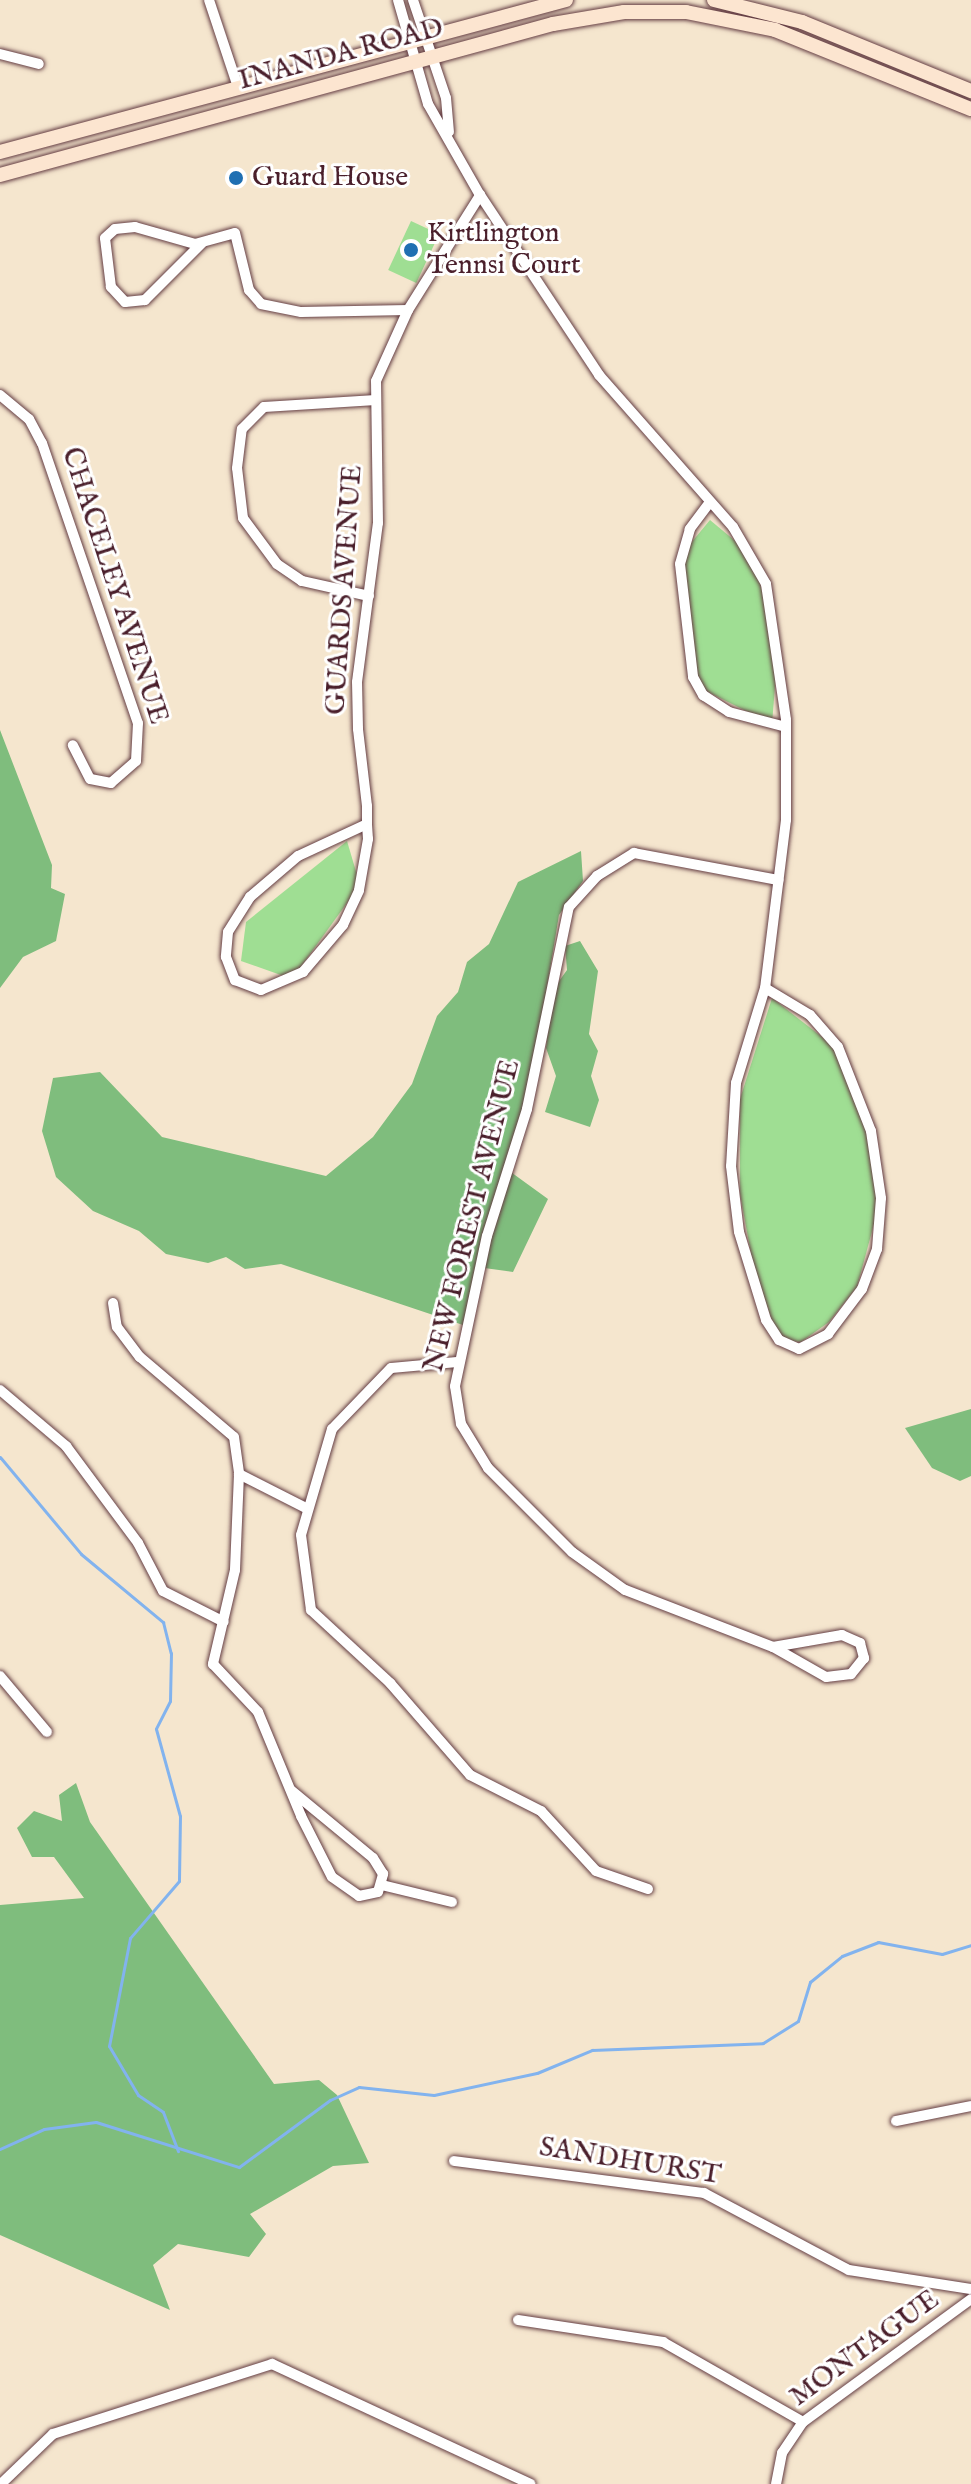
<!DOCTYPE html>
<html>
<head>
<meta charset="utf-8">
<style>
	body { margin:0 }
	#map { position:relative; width:971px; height:2484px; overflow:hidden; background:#f5e6ce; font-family:"IM FELL English",serif }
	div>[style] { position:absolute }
	.green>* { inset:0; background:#9fde93; transform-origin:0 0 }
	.forest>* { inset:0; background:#7fbd7d }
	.stream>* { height:3px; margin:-1.5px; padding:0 1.5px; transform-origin:1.5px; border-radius:1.5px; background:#82b3ee }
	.roads { filter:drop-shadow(0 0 2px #643d43) drop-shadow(0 0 2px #643d43) }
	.minor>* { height:10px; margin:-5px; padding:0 5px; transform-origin:5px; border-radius:5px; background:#fff }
	.secondary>* { height:14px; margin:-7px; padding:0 7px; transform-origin:7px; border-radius:7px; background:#fce5d0 }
	.dots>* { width:22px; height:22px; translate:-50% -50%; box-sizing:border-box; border:4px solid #fff; border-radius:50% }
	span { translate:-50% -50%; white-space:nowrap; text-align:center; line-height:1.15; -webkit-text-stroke:6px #fff; paint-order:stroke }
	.street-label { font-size:28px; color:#4a1f2b }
	.poi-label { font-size:28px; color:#4a1f2b }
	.left { translate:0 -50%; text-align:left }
</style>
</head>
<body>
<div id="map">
	<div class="green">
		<i style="left:411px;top:221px;width:31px;height:54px;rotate:25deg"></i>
		<i style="clip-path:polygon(710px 520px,752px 555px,778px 649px,772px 724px,696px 686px,681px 555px)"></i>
		<i style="clip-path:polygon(347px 841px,360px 885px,292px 979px,241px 961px,246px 922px)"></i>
		<i style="clip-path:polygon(772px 998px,840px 1051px,868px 1119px,881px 1198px,857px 1287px,829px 1322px,801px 1342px,779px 1340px,754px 1270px,740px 1194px,740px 1099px)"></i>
	</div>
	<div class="forest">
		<i style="clip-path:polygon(0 730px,52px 865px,51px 888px,65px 894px,56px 941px,23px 957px,0 988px)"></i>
		<i style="clip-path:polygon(581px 851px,583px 881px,559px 915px,527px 1109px,504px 1167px,548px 1199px,513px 1272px,477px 1267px,463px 1325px,281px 1264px,245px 1269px,226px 1257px,208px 1263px,166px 1254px,139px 1231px,93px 1211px,56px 1177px,42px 1131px,53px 1078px,100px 1072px,162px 1137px,326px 1176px,373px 1137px,412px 1084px,437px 1016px,458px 992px,467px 962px,489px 944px,518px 882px)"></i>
		<i style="clip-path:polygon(580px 941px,598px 971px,589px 1034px,598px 1051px,591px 1076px,599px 1100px,590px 1127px,545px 1112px,556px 1076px,546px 1048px,552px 991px,567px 970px,565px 946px)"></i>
		<i style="clip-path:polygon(971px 1409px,971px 1476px,960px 1481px,932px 1468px,905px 1428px)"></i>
		<i style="clip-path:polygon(76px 1783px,90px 1822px,274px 2084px,319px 2080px,337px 2095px,369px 2163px,333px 2166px,250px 2214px,266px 2234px,249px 2257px,178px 2244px,153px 2265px,170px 2310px,0 2235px,0 1905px,84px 1898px,54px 1857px,32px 1857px,17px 1828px,34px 1811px,62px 1821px,59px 1795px)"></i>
	</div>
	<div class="stream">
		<i style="left:0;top:1457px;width:126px;rotate:50.1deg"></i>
		<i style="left:81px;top:1554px;width:107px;rotate:39.7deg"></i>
		<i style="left:163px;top:1622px;width:32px;rotate:76deg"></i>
		<i style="left:171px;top:1653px;width:48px;rotate:91.2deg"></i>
		<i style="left:170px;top:1701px;width:31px;rotate:117deg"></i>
		<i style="left:156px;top:1729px;width:90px;rotate:74.6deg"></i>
		<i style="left:180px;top:1816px;width:65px;rotate:90.9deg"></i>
		<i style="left:179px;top:1881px;width:75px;rotate:130.7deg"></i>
		<i style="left:130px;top:1938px;width:110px;rotate:101deg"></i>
		<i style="left:109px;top:2046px;width:57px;rotate:59.4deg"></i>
		<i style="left:138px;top:2095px;width:30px;rotate:34deg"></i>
		<i style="left:163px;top:2112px;width:42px;rotate:69deg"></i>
		<i style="left:0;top:2149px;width:48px;rotate:-24.4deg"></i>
		<i style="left:44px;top:2129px;width:52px;rotate:-7.7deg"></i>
		<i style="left:96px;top:2122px;width:150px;rotate:17.5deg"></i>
		<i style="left:239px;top:2167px;width:113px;rotate:-36.4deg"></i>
		<i style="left:330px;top:2100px;width:32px;rotate:-24deg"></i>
		<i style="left:359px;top:2087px;width:75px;rotate:6.1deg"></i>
		<i style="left:434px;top:2095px;width:105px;rotate:-12.1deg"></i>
		<i style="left:537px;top:2073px;width:60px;rotate:-22.7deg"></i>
		<i style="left:592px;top:2050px;width:171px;rotate:-2.3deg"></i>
		<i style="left:763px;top:2043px;width:41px;rotate:-32.2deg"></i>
		<i style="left:798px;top:2021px;width:41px;rotate:-72.9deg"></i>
		<i style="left:810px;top:1982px;width:41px;rotate:-39.1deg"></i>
		<i style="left:842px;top:1956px;width:39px;rotate:-21deg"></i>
		<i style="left:878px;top:1942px;width:65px;rotate:10.6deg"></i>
		<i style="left:942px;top:1954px;width:30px;rotate:-17deg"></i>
	</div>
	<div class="roads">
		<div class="minor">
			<i style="left:209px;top:0;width:92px;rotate:71.6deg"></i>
			<i style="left:398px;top:0;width:108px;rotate:73.9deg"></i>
			<i style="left:428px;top:104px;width:105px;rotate:60.3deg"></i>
			<i style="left:480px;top:195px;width:216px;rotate:56.5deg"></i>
			<i style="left:599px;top:375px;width:203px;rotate:48.6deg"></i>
			<i style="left:733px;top:527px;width:66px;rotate:59.9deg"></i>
			<i style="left:766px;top:584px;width:137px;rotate:81.6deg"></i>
			<i style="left:786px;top:720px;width:100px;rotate:90deg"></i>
			<i style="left:786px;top:820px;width:169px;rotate:97.1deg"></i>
			<i style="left:765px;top:988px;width:99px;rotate:107deg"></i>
			<i style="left:736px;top:1083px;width:83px;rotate:93.4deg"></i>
			<i style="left:731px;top:1166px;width:66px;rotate:83.1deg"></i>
			<i style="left:739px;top:1232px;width:92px;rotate:72.9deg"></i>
			<i style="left:766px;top:1320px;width:24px;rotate:57deg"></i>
			<i style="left:779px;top:1340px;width:22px;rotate:24deg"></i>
			<i style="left:799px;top:1349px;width:33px;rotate:-27deg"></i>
			<i style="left:828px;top:1334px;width:56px;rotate:-52.9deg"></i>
			<i style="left:862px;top:1289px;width:43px;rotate:-69.4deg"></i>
			<i style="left:877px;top:1249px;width:51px;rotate:-85.5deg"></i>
			<i style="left:881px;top:1198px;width:68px;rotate:-98.5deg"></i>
			<i style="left:871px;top:1131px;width:90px;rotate:-111.4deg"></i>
			<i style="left:838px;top:1047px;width:43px;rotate:-131.2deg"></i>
			<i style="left:810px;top:1015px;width:52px;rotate:-149deg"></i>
			<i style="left:413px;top:0;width:103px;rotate:71.4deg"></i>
			<i style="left:446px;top:98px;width:34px;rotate:85deg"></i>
			<i style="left:0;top:54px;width:40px;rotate:14.4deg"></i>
			<i style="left:202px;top:243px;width:81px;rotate:135deg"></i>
			<i style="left:145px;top:300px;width:20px;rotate:174deg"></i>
			<i style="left:125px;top:302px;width:21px;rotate:-133deg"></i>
			<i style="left:111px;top:287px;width:49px;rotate:-97deg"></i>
			<i style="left:105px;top:238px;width:13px;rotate:-42deg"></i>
			<i style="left:115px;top:229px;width:20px;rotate:-6deg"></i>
			<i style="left:135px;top:227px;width:62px;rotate:15.8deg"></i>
			<i style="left:195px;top:244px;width:41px;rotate:-15.4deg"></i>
			<i style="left:235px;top:233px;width:59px;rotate:76.2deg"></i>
			<i style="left:249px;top:290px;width:18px;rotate:49deg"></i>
			<i style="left:261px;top:304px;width:41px;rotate:11.3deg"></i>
			<i style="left:301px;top:312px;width:107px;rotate:-1.1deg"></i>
			<i style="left:0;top:395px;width:38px;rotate:40deg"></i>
			<i style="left:29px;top:419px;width:27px;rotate:62deg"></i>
			<i style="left:42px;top:443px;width:296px;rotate:71.1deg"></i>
			<i style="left:138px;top:723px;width:38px;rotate:93deg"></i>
			<i style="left:136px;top:761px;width:33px;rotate:139deg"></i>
			<i style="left:111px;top:783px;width:21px;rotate:-169deg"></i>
			<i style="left:90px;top:779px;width:38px;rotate:-117deg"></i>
			<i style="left:710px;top:502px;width:34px;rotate:127deg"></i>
			<i style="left:690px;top:529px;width:36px;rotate:106deg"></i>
			<i style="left:680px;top:564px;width:114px;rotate:83.4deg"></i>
			<i style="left:693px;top:677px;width:21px;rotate:61deg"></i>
			<i style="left:703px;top:695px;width:31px;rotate:33deg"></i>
			<i style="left:729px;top:712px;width:59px;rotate:14.7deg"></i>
			<i style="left:369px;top:596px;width:69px;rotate:-167.4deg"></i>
			<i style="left:302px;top:581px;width:30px;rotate:-146deg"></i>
			<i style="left:277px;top:564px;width:57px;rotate:-126.5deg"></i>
			<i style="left:243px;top:518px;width:50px;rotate:-96.8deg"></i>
			<i style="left:237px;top:468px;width:39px;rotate:-83deg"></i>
			<i style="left:242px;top:429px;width:31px;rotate:-45deg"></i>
			<i style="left:264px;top:407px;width:112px;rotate:-3.6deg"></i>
			<i style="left:367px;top:824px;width:76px;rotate:155.1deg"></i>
			<i style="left:298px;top:856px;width:63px;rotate:139.5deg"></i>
			<i style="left:250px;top:897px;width:41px;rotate:122.2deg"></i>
			<i style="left:228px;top:932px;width:25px;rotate:95deg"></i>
			<i style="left:226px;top:957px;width:25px;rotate:69deg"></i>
			<i style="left:235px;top:980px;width:28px;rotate:21deg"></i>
			<i style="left:261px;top:990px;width:46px;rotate:-23.2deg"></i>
			<i style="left:303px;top:972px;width:62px;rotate:-49.6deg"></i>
			<i style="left:343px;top:925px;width:38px;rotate:-65deg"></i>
			<i style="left:359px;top:890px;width:52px;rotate:-80deg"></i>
			<i style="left:368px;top:839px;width:15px;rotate:-94deg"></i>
			<i style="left:367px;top:824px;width:18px;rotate:-90deg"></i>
			<i style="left:367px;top:806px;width:78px;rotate:-96.7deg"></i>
			<i style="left:358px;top:729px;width:47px;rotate:-91.2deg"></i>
			<i style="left:357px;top:682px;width:160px;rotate:-82.5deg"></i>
			<i style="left:378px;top:523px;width:142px;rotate:-90.8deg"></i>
			<i style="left:376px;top:381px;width:78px;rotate:-65.7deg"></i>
			<i style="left:408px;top:310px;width:136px;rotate:-57.9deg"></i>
			<i style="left:113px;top:1303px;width:24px;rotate:81deg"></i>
			<i style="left:117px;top:1327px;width:38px;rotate:53deg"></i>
			<i style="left:140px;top:1357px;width:123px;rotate:40.4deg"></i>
			<i style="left:234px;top:1437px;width:37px;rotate:82deg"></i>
			<i style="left:239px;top:1474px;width:75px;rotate:26.9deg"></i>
			<i style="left:457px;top:1362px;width:66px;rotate:174.8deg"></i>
			<i style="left:391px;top:1368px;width:85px;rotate:134deg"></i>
			<i style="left:332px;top:1429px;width:110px;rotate:106.3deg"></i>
			<i style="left:301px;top:1535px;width:76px;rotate:82.4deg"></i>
			<i style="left:311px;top:1610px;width:108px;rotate:42.7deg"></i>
			<i style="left:390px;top:1683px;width:122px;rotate:49deg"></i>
			<i style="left:470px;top:1775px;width:80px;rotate:26.9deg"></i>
			<i style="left:541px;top:1811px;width:81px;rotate:47.5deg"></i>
			<i style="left:596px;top:1871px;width:55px;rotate:19.1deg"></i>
			<i style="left:0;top:1390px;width:87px;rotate:40.3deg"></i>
			<i style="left:66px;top:1446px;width:121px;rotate:53.4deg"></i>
			<i style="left:138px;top:1543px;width:54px;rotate:62.5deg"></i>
			<i style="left:163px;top:1591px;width:68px;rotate:26.9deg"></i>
			<i style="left:239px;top:1474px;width:96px;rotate:92.4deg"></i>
			<i style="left:235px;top:1570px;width:97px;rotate:103.2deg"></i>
			<i style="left:213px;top:1664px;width:66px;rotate:46.8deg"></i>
			<i style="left:258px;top:1712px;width:113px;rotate:67.5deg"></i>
			<i style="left:301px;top:1816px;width:68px;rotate:63.1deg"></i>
			<i style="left:332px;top:1877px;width:33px;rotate:35deg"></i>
			<i style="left:359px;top:1896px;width:19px;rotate:-12deg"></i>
			<i style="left:378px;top:1892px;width:19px;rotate:-74deg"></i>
			<i style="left:383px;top:1874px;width:19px;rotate:-122deg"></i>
			<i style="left:373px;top:1858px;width:105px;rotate:-140.4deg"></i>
			<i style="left:773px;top:1647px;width:70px;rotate:-9.9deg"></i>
			<i style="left:842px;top:1635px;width:20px;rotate:24deg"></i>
			<i style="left:860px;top:1643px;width:16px;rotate:75deg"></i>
			<i style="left:864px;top:1658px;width:21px;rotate:129deg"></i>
			<i style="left:851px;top:1674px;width:25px;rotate:173deg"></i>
			<i style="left:826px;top:1677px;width:61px;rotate:-150.5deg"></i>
			<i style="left:773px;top:1647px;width:159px;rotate:-158.9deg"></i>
			<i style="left:625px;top:1590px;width:65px;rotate:-144.4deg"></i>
			<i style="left:572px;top:1552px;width:119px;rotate:-135deg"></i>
			<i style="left:488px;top:1468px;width:52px;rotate:-121.5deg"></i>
			<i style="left:461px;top:1424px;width:38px;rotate:-99deg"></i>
			<i style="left:455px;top:1386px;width:153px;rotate:-78deg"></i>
			<i style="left:487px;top:1236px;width:133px;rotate:-72.5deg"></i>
			<i style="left:527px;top:1109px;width:206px;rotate:-78.3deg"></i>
			<i style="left:569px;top:907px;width:42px;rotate:-47.9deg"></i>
			<i style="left:597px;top:876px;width:44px;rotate:-31.9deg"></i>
			<i style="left:634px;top:853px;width:147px;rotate:10.6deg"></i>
			<i style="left:0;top:1676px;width:73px;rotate:50deg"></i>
			<i style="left:382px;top:1885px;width:72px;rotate:13.7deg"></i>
			<i style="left:896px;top:2121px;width:76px;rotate:-11.3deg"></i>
			<i style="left:454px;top:2161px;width:252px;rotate:7.3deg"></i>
			<i style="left:704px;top:2193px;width:164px;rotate:28deg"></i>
			<i style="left:849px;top:2270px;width:123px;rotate:8.9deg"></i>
			<i style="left:518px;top:2320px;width:147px;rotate:8.6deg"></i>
			<i style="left:663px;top:2342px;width:161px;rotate:29.7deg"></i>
			<i style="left:1px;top:2484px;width:72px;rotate:-43.9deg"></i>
			<i style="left:53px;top:2434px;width:230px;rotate:-17.7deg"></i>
			<i style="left:272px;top:2364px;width:285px;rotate:24.9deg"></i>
			<i style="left:776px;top:2484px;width:32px;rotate:-79deg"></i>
			<i style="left:782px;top:2453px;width:37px;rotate:-56deg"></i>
			<i style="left:803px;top:2422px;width:208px;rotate:-36.2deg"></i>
		</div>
		<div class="secondary">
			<i style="left:714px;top:0;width:91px;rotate:14deg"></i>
			<i style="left:802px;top:22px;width:183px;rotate:22.2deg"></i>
			<i style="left:0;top:152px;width:586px;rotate:-15.03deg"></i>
			<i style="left:0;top:175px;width:573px;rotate:-15.27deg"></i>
			<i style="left:553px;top:24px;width:72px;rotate:-9.6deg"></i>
			<i style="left:624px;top:12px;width:62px"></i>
			<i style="left:686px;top:12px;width:91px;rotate:11.4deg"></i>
			<i style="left:775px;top:30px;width:211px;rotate:22deg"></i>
		</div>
	</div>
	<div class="dots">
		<i style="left:236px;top:178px;background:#1f6fb2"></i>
		<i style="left:411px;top:250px;background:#1f6fb2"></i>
	</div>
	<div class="street-label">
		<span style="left:341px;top:55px;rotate:-15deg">INANDA ROAD</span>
		<span style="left:114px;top:586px;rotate:72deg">CHACELEY AVENUE</span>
		<span style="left:345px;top:590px;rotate:-86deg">GUARDS AVENUE</span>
		<span style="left:473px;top:1216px;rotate:-76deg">NEW FOREST AVENUE</span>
		<span style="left:630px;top:2162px;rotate:9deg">SANDHURST</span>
		<span style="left:865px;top:2349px;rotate:-36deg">MONTAGUE</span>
	</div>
	<div class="poi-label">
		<span class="left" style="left:252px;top:178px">Guard House</span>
		<span class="left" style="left:427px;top:250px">Kirtlington<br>Tennsi Court</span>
	</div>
</div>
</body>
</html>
